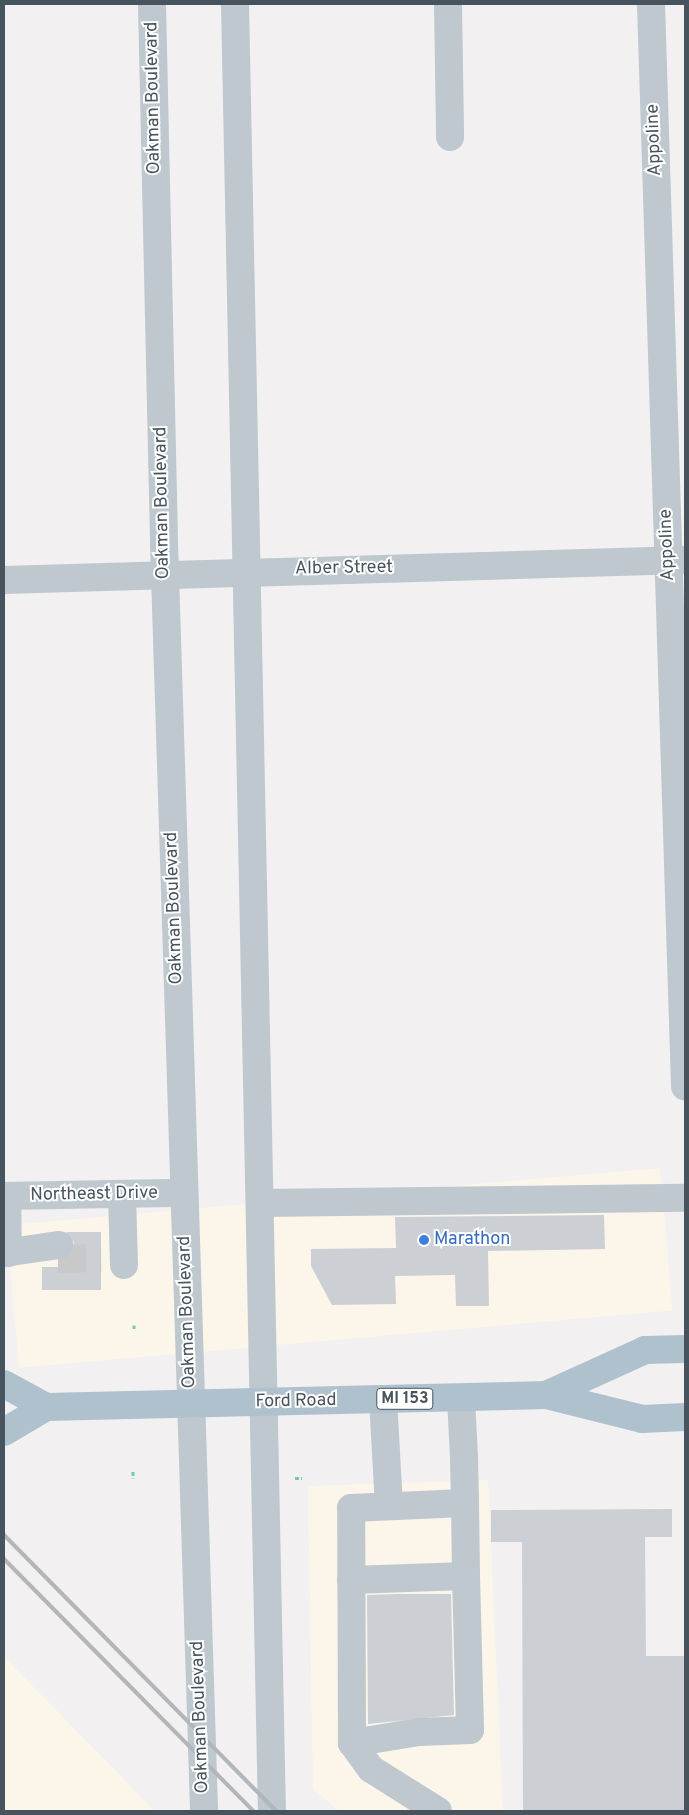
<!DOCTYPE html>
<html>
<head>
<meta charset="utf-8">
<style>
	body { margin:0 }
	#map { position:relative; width:689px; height:1815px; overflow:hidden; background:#f2f0f0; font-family:Overpass,sans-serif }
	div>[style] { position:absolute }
	.commercial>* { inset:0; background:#fcf5ea; transform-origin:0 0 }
	.building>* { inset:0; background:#cccfd4 }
	.minor-tunnel>* { height:28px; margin-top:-14px; transform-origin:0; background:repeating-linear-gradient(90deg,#c8c9cb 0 28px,transparent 0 42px) }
	.path>* { height:3px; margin-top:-1.5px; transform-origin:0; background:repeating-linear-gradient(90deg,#77cc9d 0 4px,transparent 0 6.5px) }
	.minor>* { height:28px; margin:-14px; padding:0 14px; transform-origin:14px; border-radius:14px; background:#bec8ce }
	.major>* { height:28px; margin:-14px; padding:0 14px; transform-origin:14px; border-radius:14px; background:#b0c1ce }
	.rail>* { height:4px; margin:-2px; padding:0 2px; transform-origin:2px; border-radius:2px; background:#b2b5ba }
	.dots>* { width:14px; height:14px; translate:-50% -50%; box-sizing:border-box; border:2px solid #fff; border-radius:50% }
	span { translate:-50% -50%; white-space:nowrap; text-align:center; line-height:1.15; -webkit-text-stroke:4px #fff; paint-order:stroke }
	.shield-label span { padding:1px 4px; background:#fff; border:1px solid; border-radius:4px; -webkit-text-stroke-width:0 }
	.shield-label { font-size:16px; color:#48545d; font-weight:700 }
	.street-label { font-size:18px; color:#48545d }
	.shop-label { font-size:18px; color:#366cbe }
	.left { translate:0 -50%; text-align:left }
	.frame { position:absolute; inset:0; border:5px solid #48545d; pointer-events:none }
</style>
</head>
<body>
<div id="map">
	<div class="commercial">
		<i style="left:660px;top:1168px;width:143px;height:656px;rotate:85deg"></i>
		<i style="clip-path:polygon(488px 1480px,503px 1811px,339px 1811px,313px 1789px,308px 1486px)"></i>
		<i style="clip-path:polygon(4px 1657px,155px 1811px,4px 1811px)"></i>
	</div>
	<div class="building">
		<i style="clip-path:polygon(604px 1215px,605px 1249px,488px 1251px,489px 1306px,456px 1306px,455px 1275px,395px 1276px,396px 1304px,332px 1305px,311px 1266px,311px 1249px,396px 1248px,395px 1217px)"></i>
		<i style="clip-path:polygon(66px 1232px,101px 1232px,101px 1290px,42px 1290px,42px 1267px,58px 1267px,58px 1261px,73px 1251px,74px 1242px)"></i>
		<i style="clip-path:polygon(672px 1509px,672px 1537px,645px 1537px,646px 1656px,685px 1656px,685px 1811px,523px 1811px,522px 1542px,491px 1542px,491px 1510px)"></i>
		<i style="clip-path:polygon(397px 1594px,451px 1594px,454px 1715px,368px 1724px,367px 1595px)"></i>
	</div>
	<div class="minor-tunnel">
		<i style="left:58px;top:1259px;width:43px;rotate:-1.3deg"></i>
	</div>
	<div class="path">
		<i style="left:134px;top:1325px;width:4px;rotate:90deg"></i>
		<i style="left:133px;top:1471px;width:7px;rotate:90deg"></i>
		<i style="left:295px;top:1478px;width:7px"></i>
	</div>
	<div class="minor">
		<i style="left:152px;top:4px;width:539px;rotate:88.72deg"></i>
		<i style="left:164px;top:543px;width:1269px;rotate:88.19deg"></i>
		<i style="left:235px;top:4px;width:1807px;rotate:88.83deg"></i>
		<i style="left:448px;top:4px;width:133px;rotate:89.1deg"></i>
		<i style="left:651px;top:4px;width:1083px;rotate:88.2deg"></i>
		<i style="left:4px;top:580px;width:681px;rotate:-1.68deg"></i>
		<i style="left:122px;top:1194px;width:71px;rotate:88.4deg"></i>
		<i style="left:4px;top:1196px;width:180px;rotate:-1deg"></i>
		<i style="left:7px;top:1196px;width:57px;rotate:89deg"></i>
		<i style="left:260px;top:1203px;width:425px;rotate:-0.7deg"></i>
		<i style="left:4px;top:1253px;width:56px;rotate:-8.3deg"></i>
		<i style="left:461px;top:1398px;width:60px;rotate:87.1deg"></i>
		<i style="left:464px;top:1458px;width:45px;rotate:88.7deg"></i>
		<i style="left:465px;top:1503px;width:73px;rotate:89.2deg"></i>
		<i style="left:466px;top:1576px;width:154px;rotate:88.5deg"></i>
		<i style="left:470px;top:1730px;width:51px;rotate:177.8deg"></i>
		<i style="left:419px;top:1732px;width:68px;rotate:170.7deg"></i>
		<i style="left:352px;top:1743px;width:235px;rotate:-90.2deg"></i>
		<i style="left:351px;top:1508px;width:114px;rotate:-2.5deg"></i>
		<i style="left:383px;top:1399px;width:107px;rotate:86.8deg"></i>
		<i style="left:351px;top:1580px;width:115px;rotate:-2deg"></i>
		<i style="left:352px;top:1743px;width:32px;rotate:54deg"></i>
		<i style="left:371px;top:1769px;width:79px;rotate:32.1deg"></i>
	</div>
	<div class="major">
		<i style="left:4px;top:1384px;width:48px;rotate:28.7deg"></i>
		<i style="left:546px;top:1395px;width:109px;rotate:-24.4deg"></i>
		<i style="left:645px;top:1350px;width:40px;rotate:-1.4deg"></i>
		<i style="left:4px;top:1432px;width:49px;rotate:-30.8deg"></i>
		<i style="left:46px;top:1407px;width:500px;rotate:-1.37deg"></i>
		<i style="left:546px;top:1395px;width:99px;rotate:14deg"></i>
		<i style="left:642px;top:1419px;width:43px;rotate:-2.7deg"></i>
	</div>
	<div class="rail">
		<i style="left:4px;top:1535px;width:388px;rotate:45.4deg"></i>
		<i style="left:4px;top:1559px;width:354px;rotate:45.3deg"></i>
	</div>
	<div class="dots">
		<i style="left:424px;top:1240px;background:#3f7fe0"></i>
	</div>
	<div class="shield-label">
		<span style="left:405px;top:1399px">MI 153</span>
	</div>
	<div class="street-label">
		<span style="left:154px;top:98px;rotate:-91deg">Oakman Boulevard</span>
		<span style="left:655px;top:140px;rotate:-92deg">Appoline</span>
		<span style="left:163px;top:503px;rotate:-91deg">Oakman Boulevard</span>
		<span style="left:668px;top:545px;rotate:-92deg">Appoline</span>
		<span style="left:344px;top:569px;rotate:-1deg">Alber Street</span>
		<span style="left:175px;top:908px;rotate:-92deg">Oakman Boulevard</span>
		<span style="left:94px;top:1195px;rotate:-1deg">Northeast Drive</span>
		<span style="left:188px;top:1312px;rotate:-92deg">Oakman Boulevard</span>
		<span style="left:296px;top:1402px;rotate:-1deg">Ford Road</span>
		<span style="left:201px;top:1717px;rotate:-92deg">Oakman Boulevard</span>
	</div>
	<div class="shop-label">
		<span class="left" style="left:434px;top:1240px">Marathon</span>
	</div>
	<div class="frame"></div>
</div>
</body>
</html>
